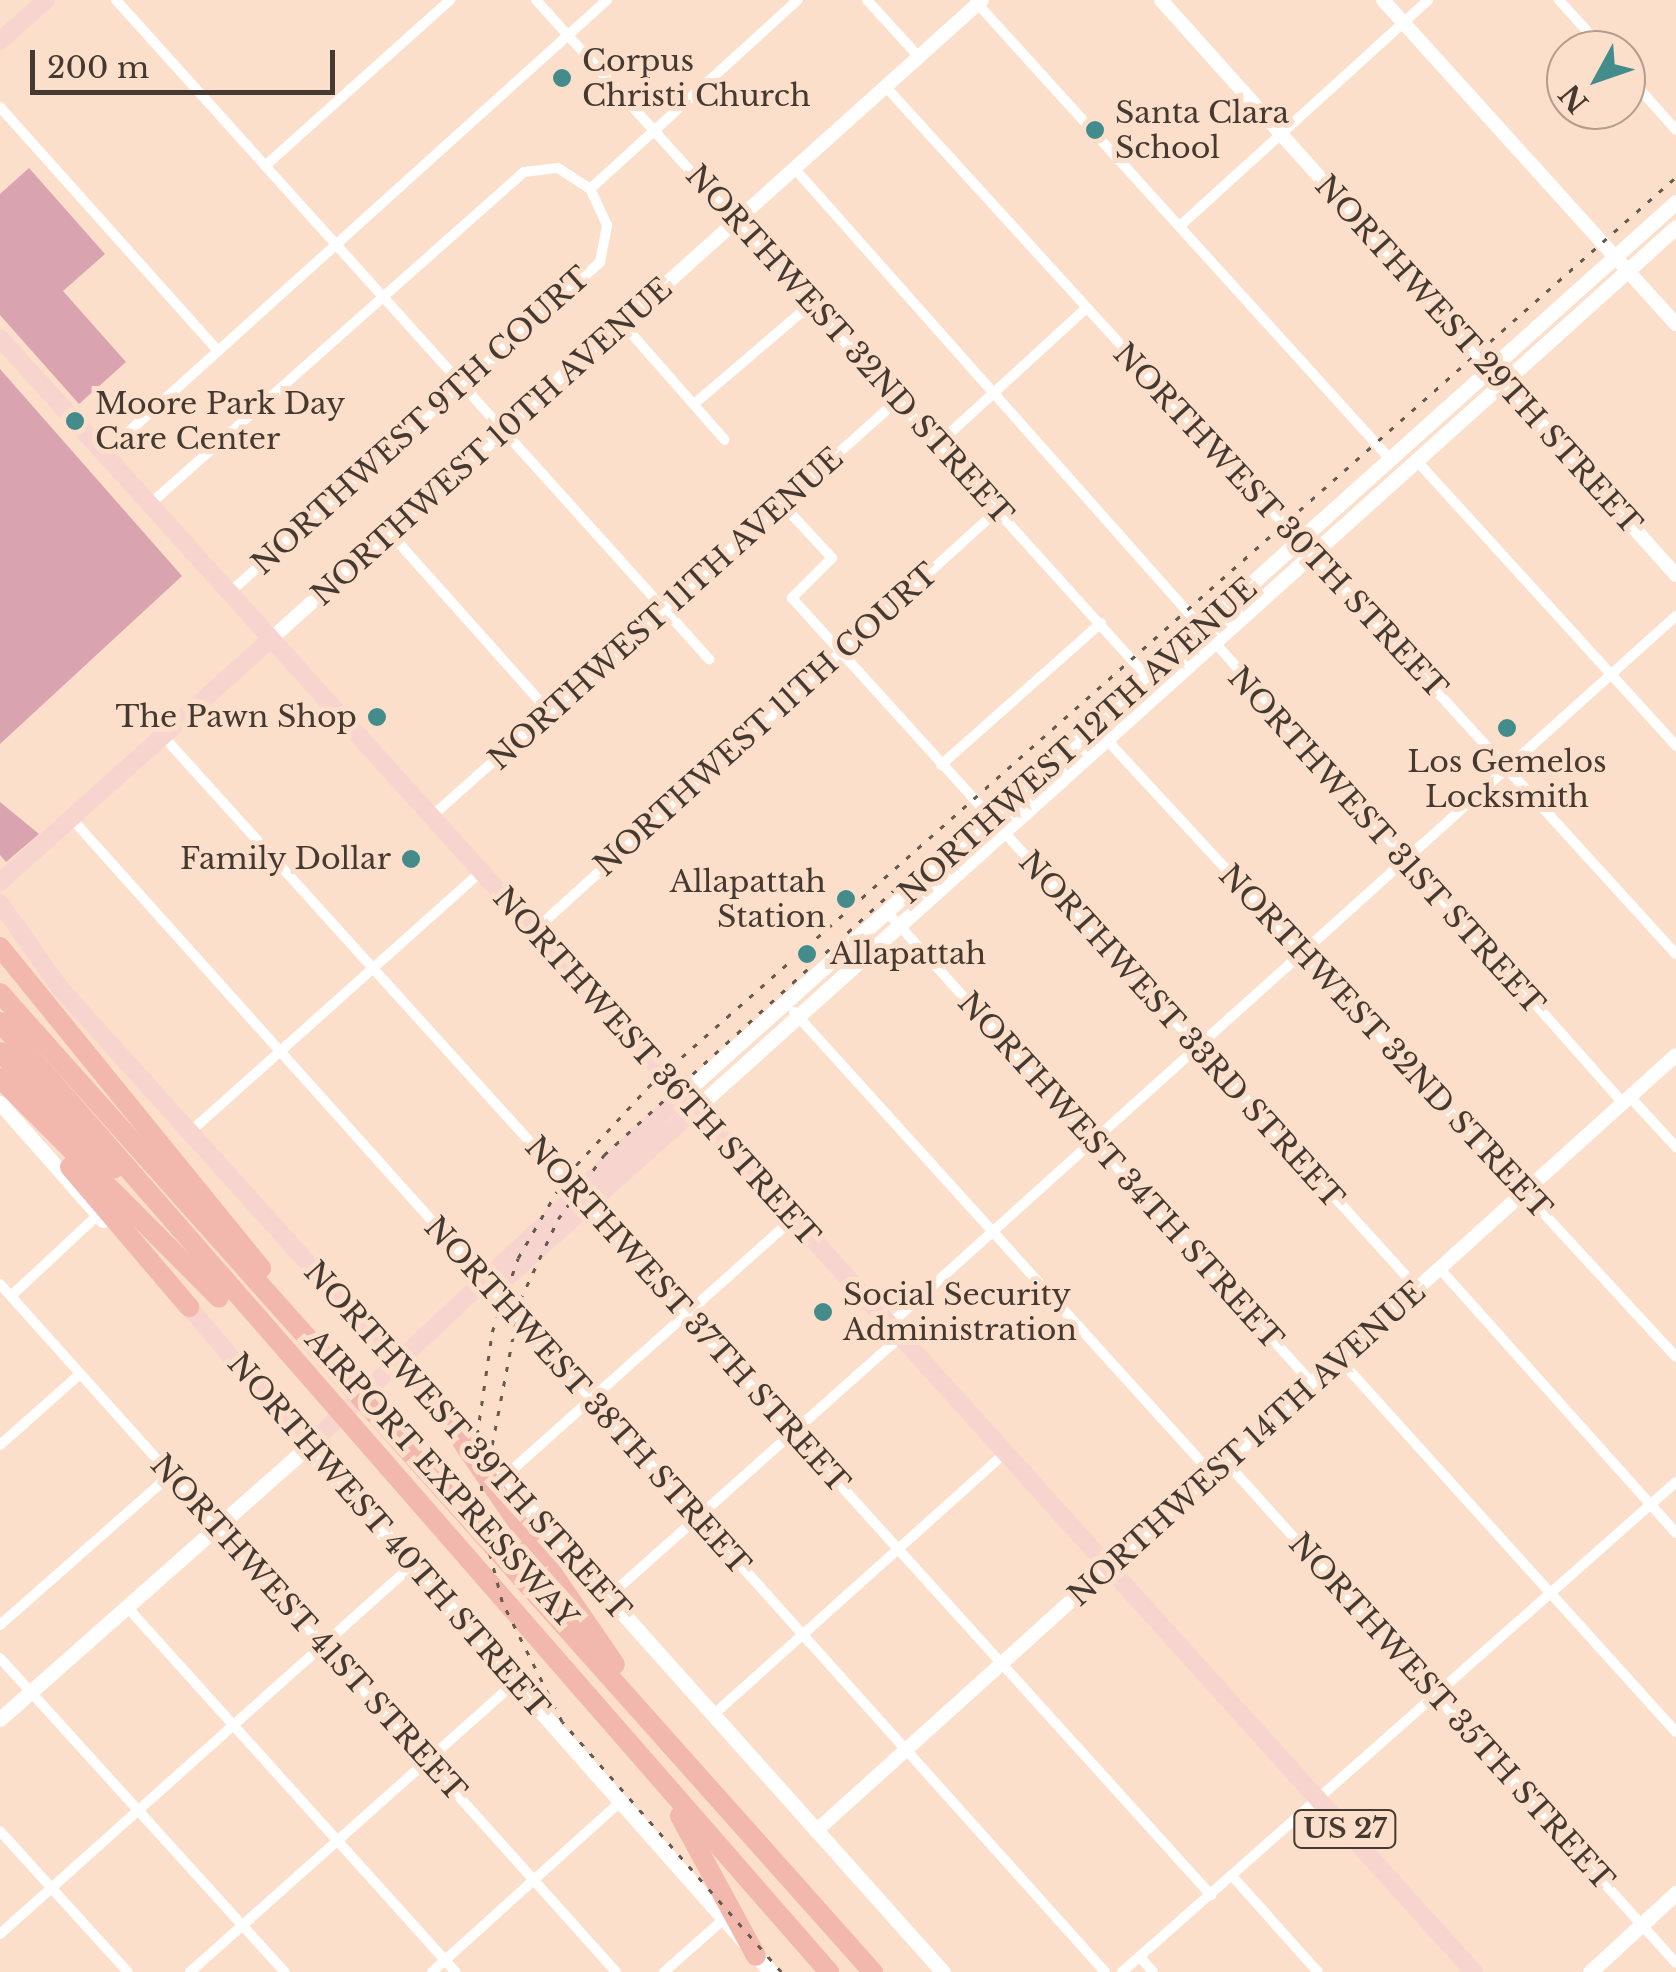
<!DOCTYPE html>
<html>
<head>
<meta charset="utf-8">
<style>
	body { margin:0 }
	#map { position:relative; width:1676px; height:1972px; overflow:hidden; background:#fcdfca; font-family:"Libre Baskerville",serif }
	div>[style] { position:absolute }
	.green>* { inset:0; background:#d9a4b0 }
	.minor>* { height:10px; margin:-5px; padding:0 5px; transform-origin:5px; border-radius:5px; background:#fff }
	.tertiary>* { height:14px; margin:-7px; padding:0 7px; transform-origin:7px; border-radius:7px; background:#fff }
	.secondary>* { height:15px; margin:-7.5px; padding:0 7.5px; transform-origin:7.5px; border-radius:7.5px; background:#fff }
	.primary>* { height:18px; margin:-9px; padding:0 9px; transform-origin:9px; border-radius:9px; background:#f8d4ce }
	.motorway>* { height:20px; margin:-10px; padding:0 10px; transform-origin:10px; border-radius:10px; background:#f3b8ad }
	.rail>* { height:2.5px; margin-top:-1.25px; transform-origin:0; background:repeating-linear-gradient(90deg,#67594d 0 5px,transparent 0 15px) }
	.dots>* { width:28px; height:28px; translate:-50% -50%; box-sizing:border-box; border:5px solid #fcdfca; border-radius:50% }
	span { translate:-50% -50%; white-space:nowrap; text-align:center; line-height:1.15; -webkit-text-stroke:10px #fcdfca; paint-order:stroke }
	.shield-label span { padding:2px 8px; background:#fcdfca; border:2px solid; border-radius:8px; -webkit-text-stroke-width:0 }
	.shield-label { font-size:28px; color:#453a31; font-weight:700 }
	.poi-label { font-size:30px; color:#453a31 }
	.left { translate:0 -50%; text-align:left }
	.right { translate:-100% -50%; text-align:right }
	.street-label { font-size:30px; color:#453a31 }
	.north { position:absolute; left:1546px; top:30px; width:100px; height:100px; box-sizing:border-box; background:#fcdfca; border:2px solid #b39d8d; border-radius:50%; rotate:230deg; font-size:28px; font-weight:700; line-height:40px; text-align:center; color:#453a31 }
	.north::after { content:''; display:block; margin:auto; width:35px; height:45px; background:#448c8c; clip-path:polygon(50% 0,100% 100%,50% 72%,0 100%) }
	.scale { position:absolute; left:30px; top:50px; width:305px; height:45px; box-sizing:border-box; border:5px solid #453a31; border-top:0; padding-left:12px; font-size:30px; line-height:35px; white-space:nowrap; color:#453a31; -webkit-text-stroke:8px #fcdfca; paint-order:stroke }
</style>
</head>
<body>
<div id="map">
	<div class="green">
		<i style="clip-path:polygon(29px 168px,105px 254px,63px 291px,126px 362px,79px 404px,0 315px,0 194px)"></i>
		<i style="clip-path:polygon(0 369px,182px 576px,0 744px)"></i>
		<i style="clip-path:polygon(0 802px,39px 834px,6px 862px,0 855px)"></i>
	</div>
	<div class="minor">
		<i style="left:116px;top:0;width:887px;rotate:48.02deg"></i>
		<i style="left:536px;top:0;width:931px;rotate:47.92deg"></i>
		<i style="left:867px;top:0;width:77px;rotate:47.6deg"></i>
		<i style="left:1559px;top:0;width:67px;rotate:48deg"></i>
		<i style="left:975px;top:1px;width:618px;rotate:47.82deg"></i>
		<i style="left:1626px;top:74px;width:75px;rotate:48.2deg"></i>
		<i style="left:885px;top:86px;width:1174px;rotate:47.66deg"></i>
		<i style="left:0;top:107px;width:327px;rotate:48.2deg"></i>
		<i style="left:265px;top:166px;width:249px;rotate:-41.9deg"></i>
		<i style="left:795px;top:169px;width:1250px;rotate:48.44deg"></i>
		<i style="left:590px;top:189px;width:281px;rotate:-42.3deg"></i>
		<i style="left:1181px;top:225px;width:334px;rotate:-42.3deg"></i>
		<i style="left:623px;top:324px;width:154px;rotate:48.7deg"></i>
		<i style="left:694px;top:404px;width:154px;rotate:-40.5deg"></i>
		<i style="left:939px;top:443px;width:198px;rotate:-42.5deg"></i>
		<i style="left:104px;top:454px;width:678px;rotate:-42.07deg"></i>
		<i style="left:1416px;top:460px;width:387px;rotate:47.7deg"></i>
		<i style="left:150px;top:504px;width:500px;rotate:-41.6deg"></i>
		<i style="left:524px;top:172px;width:34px;rotate:-7deg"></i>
		<i style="left:558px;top:168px;width:38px;rotate:33deg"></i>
		<i style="left:783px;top:505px;width:72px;rotate:47.2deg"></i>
		<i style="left:832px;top:558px;width:57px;rotate:135deg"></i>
		<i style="left:792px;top:598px;width:932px;rotate:47.83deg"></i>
		<i style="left:389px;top:532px;width:244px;rotate:48.3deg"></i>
		<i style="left:230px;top:592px;width:496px;rotate:-41.7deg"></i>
		<i style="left:600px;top:262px;width:38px;rotate:-79deg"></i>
		<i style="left:607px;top:225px;width:40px;rotate:-115deg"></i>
		<i style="left:1094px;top:726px;width:858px;rotate:47.31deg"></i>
		<i style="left:163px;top:736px;width:1563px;rotate:47.88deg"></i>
		<i style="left:941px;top:765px;width:214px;rotate:-41.6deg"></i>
		<i style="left:431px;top:817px;width:627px;rotate:-41.77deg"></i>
		<i style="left:72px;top:819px;width:1548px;rotate:48.14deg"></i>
		<i style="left:888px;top:913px;width:633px;rotate:47.95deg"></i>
		<i style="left:534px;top:931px;width:627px;rotate:-42.22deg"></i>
		<i style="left:794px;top:1012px;width:623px;rotate:47.86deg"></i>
		<i style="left:1631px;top:1098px;width:67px;rotate:47.4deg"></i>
		<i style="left:191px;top:1131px;width:389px;rotate:-41.8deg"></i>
		<i style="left:1440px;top:1269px;width:354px;rotate:48.2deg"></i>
		<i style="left:0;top:1284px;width:923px;rotate:48.16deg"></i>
		<i style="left:11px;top:1296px;width:119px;rotate:-43deg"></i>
		<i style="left:889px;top:1325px;width:1059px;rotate:-42.02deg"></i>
		<i style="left:1340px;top:1360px;width:501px;rotate:47.91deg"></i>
		<i style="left:0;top:1445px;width:107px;rotate:-41.6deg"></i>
		<i style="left:1226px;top:1462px;width:673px;rotate:48.07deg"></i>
		<i style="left:503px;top:1478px;width:389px;rotate:-41.8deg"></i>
		<i style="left:606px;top:1599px;width:394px;rotate:-41.7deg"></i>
		<i style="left:127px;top:1607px;width:491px;rotate:48deg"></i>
		<i style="left:0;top:1625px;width:227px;rotate:-41.4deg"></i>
		<i style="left:0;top:1658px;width:424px;rotate:47.8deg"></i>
		<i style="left:712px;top:1716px;width:394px;rotate:-41.9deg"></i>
		<i style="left:0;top:1831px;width:190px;rotate:47.8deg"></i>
		<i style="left:1233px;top:1877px;width:127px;rotate:48.2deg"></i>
		<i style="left:0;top:1934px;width:549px;rotate:-41.82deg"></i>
		<i style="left:1140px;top:1957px;width:20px;rotate:49deg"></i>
		<i style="left:190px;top:1972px;width:434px;rotate:-41.7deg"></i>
		<i style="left:432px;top:1972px;width:253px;rotate:-42.1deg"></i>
		<i style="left:664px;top:1972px;width:80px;rotate:-41.5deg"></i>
		<i style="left:1122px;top:1972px;width:740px;rotate:-41.49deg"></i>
	</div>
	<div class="tertiary">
		<i style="left:1161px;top:0;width:772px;rotate:48.15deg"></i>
		<i style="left:1383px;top:0;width:437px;rotate:47.9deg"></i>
		<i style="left:271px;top:639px;width:956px;rotate:-41.95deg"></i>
		<i style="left:816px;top:1831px;width:1158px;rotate:-42.06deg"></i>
	</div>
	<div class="secondary">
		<i style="left:682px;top:1095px;width:1336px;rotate:-41.94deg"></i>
		<i style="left:0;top:1103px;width:156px;rotate:48.6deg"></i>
		<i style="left:695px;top:1109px;width:1319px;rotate:-41.96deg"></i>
		<i style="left:476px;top:1449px;width:701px;rotate:48.24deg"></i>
		<i style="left:0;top:1719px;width:410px;rotate:-41.5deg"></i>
		<i style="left:307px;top:1447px;width:701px;rotate:48.53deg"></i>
		<i style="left:1590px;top:1972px;width:117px;rotate:-42.6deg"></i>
	</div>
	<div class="primary">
		<i style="left:0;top:41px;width:62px;rotate:-41.7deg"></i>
		<i style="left:0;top:338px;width:2201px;rotate:47.95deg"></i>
		<i style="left:0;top:882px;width:364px;rotate:-41.9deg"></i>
		<i style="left:0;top:903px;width:104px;rotate:54.8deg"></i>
		<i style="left:60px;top:988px;width:571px;rotate:47.98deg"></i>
		<i style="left:486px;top:1284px;width:20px;rotate:-15deg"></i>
		<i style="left:505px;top:1279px;width:255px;rotate:-41.8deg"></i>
		<i style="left:189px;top:1307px;width:183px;rotate:49.9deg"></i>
		<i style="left:307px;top:1447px;width:514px;rotate:-43.19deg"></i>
	</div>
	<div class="motorway">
		<i style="left:0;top:947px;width:414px;rotate:50.9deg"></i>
		<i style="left:0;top:993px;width:1312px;rotate:48.28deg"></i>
		<i style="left:0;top:1022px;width:1261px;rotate:48.89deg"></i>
		<i style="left:0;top:1052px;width:163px;rotate:45.5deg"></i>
		<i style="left:0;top:1078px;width:310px;rotate:45.1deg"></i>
		<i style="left:70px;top:1167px;width:184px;rotate:49.6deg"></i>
		<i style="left:442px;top:1412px;width:306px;rotate:55.6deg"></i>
		<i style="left:680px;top:1816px;width:159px;rotate:61.5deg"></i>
	</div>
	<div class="rail">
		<i style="left:492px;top:1445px;width:148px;rotate:-79.1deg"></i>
		<i style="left:520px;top:1300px;width:89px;rotate:-64.9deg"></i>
		<i style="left:558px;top:1219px;width:79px;rotate:-54.3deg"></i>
		<i style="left:604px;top:1155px;width:709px;rotate:-42.43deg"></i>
		<i style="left:781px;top:1972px;width:332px;rotate:-131.2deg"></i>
		<i style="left:562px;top:1722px;width:134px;rotate:-116.6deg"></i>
		<i style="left:502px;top:1602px;width:68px;rotate:-104.4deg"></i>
		<i style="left:485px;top:1536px;width:101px;rotate:-94.5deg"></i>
		<i style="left:477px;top:1435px;width:104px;rotate:-81.7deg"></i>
		<i style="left:492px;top:1332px;width:78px;rotate:-70.6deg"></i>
		<i style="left:518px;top:1258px;width:95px;rotate:-59.7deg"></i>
		<i style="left:566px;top:1176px;width:121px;rotate:-47.3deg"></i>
		<i style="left:648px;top:1087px;width:1373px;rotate:-41.52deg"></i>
	</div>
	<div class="dots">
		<i style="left:562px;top:78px;background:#448c8c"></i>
		<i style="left:1095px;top:130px;background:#448c8c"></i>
		<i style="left:75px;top:421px;background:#448c8c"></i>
		<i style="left:377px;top:717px;background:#448c8c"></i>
		<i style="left:1507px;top:728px;background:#448c8c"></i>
		<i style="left:411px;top:859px;background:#448c8c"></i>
		<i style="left:846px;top:899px;background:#448c8c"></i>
		<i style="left:807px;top:954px;background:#448c8c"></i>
		<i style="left:823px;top:1312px;background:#448c8c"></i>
	</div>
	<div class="shield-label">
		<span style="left:1345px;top:1829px">US 27</span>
	</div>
	<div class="poi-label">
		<span class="left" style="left:582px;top:78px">Corpus<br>Christi Church</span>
		<span class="left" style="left:1115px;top:130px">Santa Clara<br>School</span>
		<span class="left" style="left:95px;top:421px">Moore Park Day<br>Care Center</span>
		<span class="right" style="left:357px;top:717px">The Pawn Shop</span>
		<span style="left:1507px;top:779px">Los Gemelos<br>Locksmith</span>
		<span class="right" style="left:391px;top:859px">Family Dollar</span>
		<span class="right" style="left:826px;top:899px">Allapattah<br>Station</span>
		<span class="left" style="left:830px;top:954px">Allapattah</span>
		<span class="left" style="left:843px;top:1312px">Social Security<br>Administration</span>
	</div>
	<div class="street-label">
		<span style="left:849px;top:345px;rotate:48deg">NORTHWEST 32ND STREET</span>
		<span style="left:1478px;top:355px;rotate:48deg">NORTHWEST 29TH STREET</span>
		<span style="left:421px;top:421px;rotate:-42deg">NORTHWEST 9TH COURT</span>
		<span style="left:492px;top:442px;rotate:-42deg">NORTHWEST 10TH AVENUE</span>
		<span style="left:1280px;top:521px;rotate:47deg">NORTHWEST 30TH STREET</span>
		<span style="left:666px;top:609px;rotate:-42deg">NORTHWEST 11TH AVENUE</span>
		<span style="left:766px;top:720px;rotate:-42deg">NORTHWEST 11TH COURT</span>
		<span style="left:1078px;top:741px;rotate:-42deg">NORTHWEST 12TH AVENUE</span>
		<span style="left:1386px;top:841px;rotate:48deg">NORTHWEST 31ST STREET</span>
		<span style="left:1181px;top:1030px;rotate:48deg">NORTHWEST 33RD STREET</span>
		<span style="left:1385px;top:1042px;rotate:47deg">NORTHWEST 32ND STREET</span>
		<span style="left:656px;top:1067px;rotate:48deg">NORTHWEST 36TH STREET</span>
		<span style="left:1120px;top:1171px;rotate:48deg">NORTHWEST 34TH STREET</span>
		<span style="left:687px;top:1315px;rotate:48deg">NORTHWEST 37TH STREET</span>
		<span style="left:587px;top:1396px;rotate:48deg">NORTHWEST 38TH STREET</span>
		<span style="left:467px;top:1441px;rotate:48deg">NORTHWEST 39TH STREET</span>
		<span style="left:1247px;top:1444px;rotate:-42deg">NORTHWEST 14TH AVENUE</span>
		<span style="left:441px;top:1479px;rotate:48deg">AIRPORT EXPRESSWAY</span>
		<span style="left:388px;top:1536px;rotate:49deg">NORTHWEST 40TH STREET</span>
		<span style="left:308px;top:1628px;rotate:48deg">NORTHWEST 41ST STREET</span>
		<span style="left:1451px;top:1712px;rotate:48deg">NORTHWEST 35TH STREET</span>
	</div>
	<div class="north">N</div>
	<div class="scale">200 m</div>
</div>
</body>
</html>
